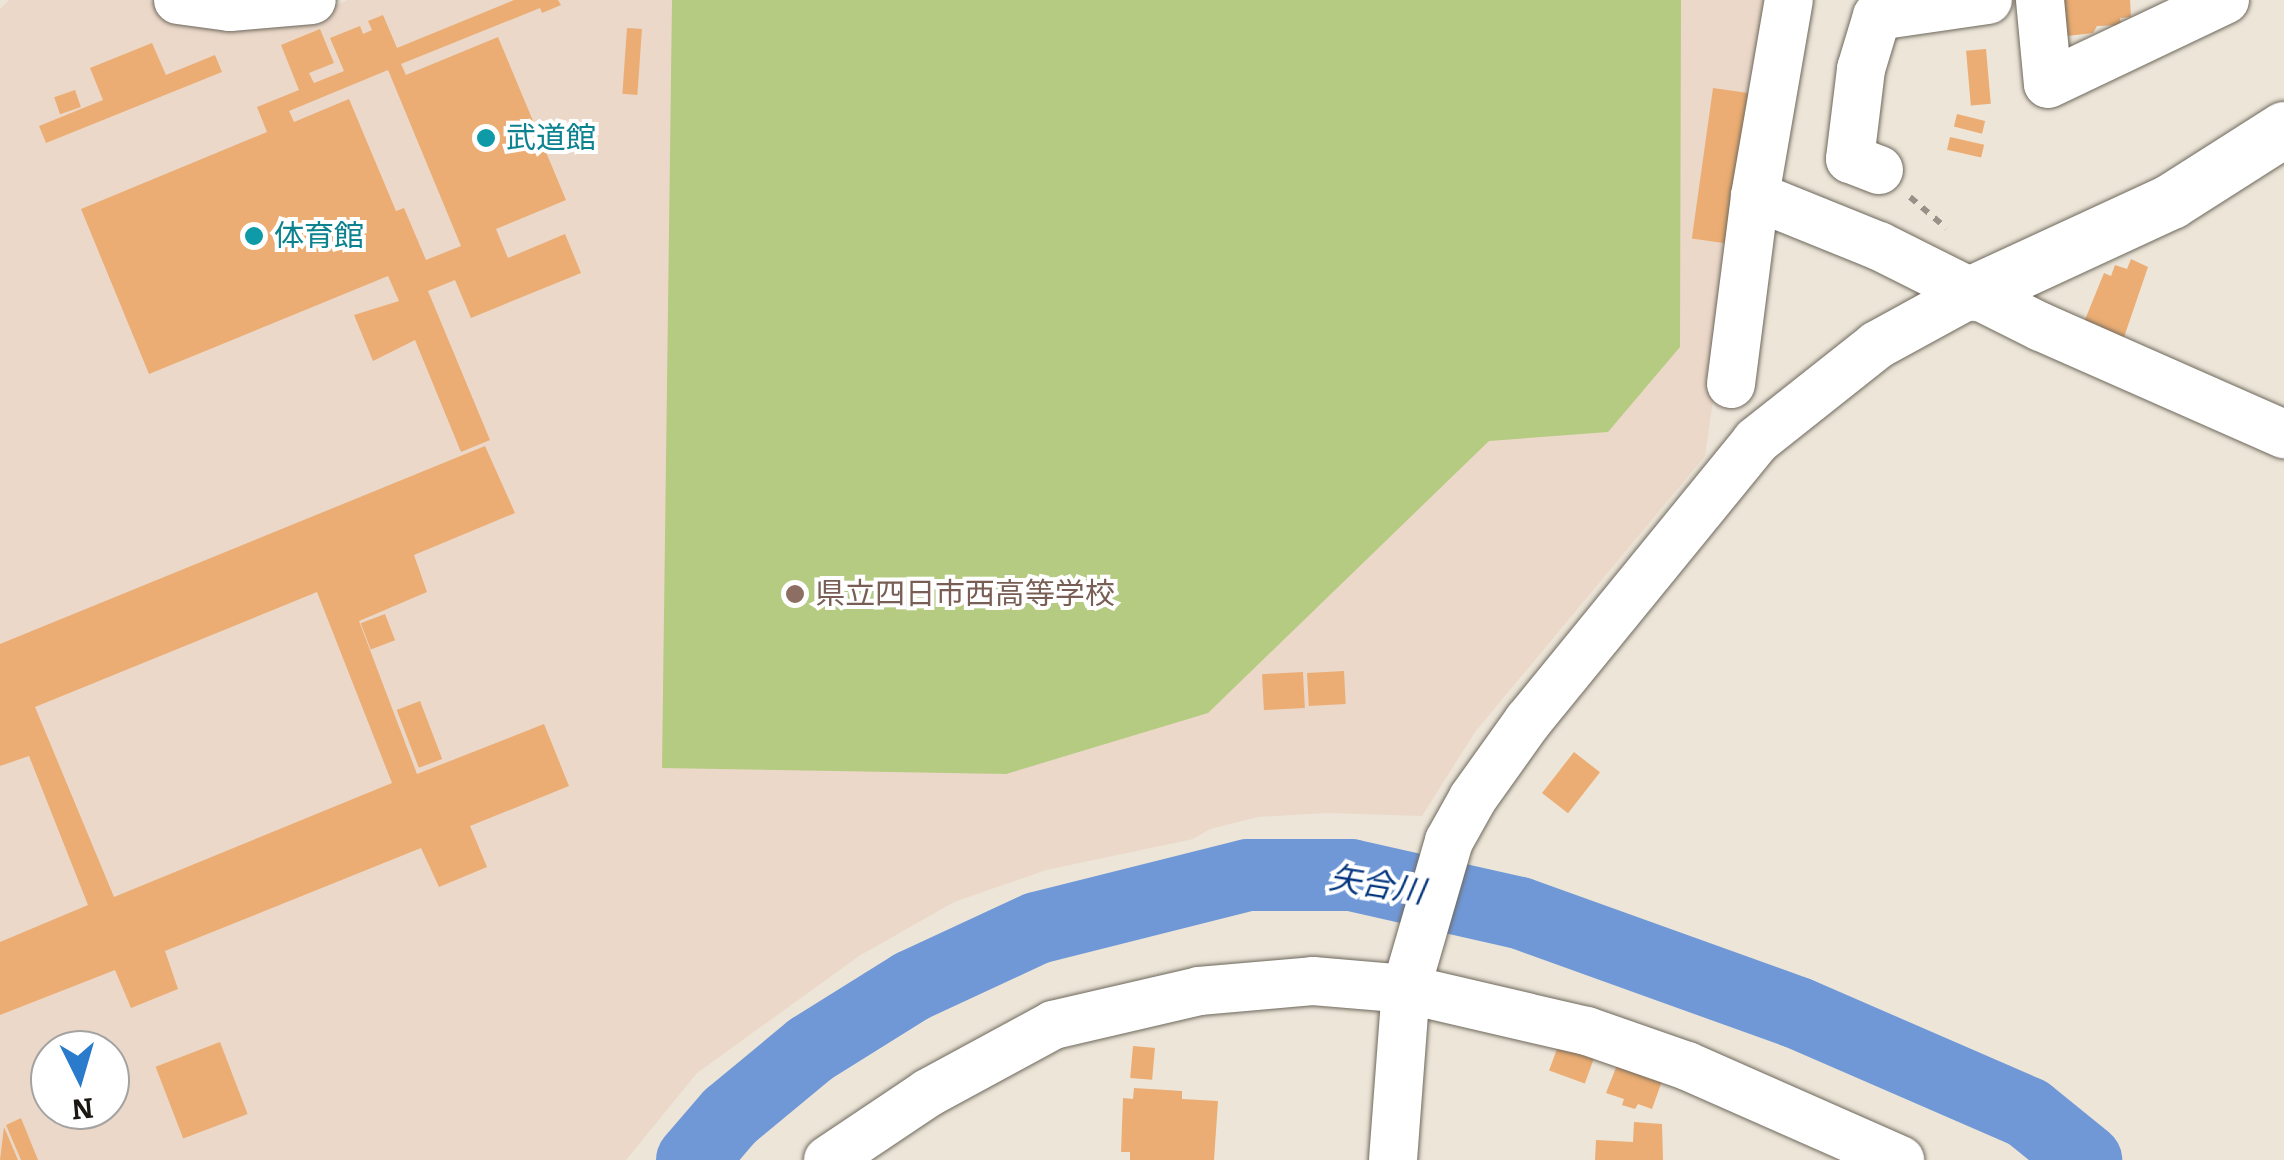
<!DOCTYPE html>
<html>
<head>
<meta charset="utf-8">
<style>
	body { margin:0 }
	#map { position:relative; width:2284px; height:1160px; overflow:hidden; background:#ece5d8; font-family:Bitter,"Noto Sans JP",serif }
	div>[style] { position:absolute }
	.education>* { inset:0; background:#ebd8c9 }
	.green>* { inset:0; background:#b5cb81 }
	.river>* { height:72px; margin:-36px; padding:0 36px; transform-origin:36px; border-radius:36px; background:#7098d7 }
	.building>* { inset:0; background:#ebad73; transform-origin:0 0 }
	.path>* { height:6px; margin-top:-3px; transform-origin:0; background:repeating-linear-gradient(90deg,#979188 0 8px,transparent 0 16px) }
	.roads { filter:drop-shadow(0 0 2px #6e685c) drop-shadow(0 0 2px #6e685c) }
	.street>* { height:48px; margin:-24px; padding:0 24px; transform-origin:24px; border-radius:24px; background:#fff }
	.secondary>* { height:55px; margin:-27.5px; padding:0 27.5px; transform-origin:27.5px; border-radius:27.5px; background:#fff }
	.dots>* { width:28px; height:28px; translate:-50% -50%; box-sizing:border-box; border:5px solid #fff; border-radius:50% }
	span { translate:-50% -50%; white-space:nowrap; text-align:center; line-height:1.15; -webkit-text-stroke:8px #fff; paint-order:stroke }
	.culture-label { font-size:30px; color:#0d838f }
	.left { translate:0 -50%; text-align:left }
	.education-label { font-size:30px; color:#785e54 }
	.water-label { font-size:32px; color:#04367f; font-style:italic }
	.north { position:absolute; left:30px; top:1030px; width:100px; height:100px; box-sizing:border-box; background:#fff; border:2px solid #a4a3a1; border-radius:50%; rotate:175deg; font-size:28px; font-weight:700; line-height:40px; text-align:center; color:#1b1814 }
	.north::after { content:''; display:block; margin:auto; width:35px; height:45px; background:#2a7bcb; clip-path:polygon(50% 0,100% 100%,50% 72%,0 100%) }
</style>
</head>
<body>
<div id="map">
	<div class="education">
		<i style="clip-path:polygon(evenodd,9px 0,149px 0,179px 16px,320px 13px,347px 0,1770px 0,1705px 456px,1475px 732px,1422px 816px,1327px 813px,1258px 817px,1210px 829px,1193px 839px,1046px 870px,954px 902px,859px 956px,697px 1073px,626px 1160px,0 1160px,0 9px,9px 0,50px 1050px,110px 1050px,110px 1110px,50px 1110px,50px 1050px)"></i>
	</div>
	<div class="green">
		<i style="clip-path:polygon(672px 0,1681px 0,1680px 347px,1608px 432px,1489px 441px,1208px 713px,1006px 774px,662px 768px)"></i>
	</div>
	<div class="river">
		<i style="left:692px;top:1160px;width:58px;rotate:-49.2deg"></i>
		<i style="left:730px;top:1116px;width:105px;rotate:-39.6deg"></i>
		<i style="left:811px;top:1049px;width:119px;rotate:-32deg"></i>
		<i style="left:912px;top:986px;width:138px;rotate:-24.9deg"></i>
		<i style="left:1037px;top:928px;width:218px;rotate:-14.1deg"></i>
		<i style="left:1248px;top:875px;width:103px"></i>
		<i style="left:1351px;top:875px;width:173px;rotate:12.7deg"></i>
		<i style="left:1520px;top:913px;width:295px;rotate:19.8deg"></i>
		<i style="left:1798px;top:1013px;width:251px;rotate:23.5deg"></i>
		<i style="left:2028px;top:1113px;width:75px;rotate:39deg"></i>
	</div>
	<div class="building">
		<i style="clip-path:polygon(evenodd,514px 0,558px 0,561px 5px,542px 13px,540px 8px,401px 64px,406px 75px,498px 37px,566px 200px,496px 229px,508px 258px,565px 234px,581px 273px,471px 318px,455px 280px,428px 291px,490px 440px,461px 452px,415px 340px,373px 361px,354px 315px,399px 301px,388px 276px,149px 374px,81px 209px,267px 132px,257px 107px,299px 90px,281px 45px,320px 29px,334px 63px,309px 73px,314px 83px,344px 71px,330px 38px,360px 26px,363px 34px,372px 30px,368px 21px,383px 15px,397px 48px,514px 0,388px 70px,461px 246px,426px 260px,404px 208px,396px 211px,349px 99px,294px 122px,289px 111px,388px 70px)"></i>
		<i style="clip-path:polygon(2064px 0,2130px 0,2131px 17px,2120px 18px,2121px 25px,2097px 26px,2093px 33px,2067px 36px)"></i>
		<i style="left:627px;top:28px;width:15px;height:66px;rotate:4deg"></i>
		<i style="clip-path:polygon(152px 43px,166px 75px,215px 55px,222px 72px,46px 143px,39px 126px,103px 100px,90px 68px)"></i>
		<i style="left:1986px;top:49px;width:55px;height:20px;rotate:85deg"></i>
		<i style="left:1713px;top:88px;width:37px;height:152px;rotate:8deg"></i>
		<i style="left:75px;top:90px;width:18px;height:22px;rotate:71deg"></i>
		<i style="left:1957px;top:114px;width:29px;height:13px;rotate:14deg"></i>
		<i style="left:1950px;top:137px;width:35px;height:13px;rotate:13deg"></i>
		<i style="clip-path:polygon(2131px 259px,2148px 267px,2122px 343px,2082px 327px,2104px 273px,2111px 276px,2115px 265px,2127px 269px)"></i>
		<i style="clip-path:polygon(evenodd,485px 446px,515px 513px,414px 555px,427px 592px,359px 621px,417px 774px,544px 724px,569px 786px,470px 826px,487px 867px,439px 887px,421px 848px,165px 951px,178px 989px,131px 1008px,115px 970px,0 1015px,0 942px,88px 905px,29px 756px,0 766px,0 644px,485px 446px,317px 592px,392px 783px,114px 897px,35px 707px,317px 592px)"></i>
		<i style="left:385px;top:614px;width:28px;height:26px;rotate:69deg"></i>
		<i style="left:1344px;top:671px;width:33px;height:37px;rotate:87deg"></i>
		<i style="left:1303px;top:672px;width:36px;height:41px;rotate:87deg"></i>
		<i style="left:420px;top:701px;width:62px;height:25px;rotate:69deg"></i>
		<i style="left:1574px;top:752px;width:33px;height:52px;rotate:38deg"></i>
		<i style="left:220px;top:1042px;width:77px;height:69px;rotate:69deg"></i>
		<i style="left:1133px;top:1046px;width:22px;height:32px;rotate:5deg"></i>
		<i style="left:1558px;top:1046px;width:38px;height:26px;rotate:20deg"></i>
		<i style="clip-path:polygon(1617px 1065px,1662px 1081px,1652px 1109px,1638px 1104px,1635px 1109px,1622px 1105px,1624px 1099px,1606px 1093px)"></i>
		<i style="clip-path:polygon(1134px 1088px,1182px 1091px,1182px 1099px,1218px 1101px,1214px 1160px,1130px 1160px,1130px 1152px,1121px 1152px,1123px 1098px,1133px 1099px)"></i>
		<i style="clip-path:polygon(21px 1118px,38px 1160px,21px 1160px,6px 1125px)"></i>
		<i style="clip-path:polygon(1634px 1122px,1662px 1124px,1663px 1160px,1595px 1160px,1596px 1140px,1633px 1142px)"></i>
		<i style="clip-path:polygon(4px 1127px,18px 1160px,0 1160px)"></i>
	</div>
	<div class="path">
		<i style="left:1910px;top:197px;width:48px;rotate:40.7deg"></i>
	</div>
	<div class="roads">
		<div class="street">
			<i style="left:178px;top:0;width:52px;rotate:7.7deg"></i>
			<i style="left:230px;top:7px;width:82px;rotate:-4.9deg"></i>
			<i style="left:2040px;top:0;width:84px;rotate:84.6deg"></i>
			<i style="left:2048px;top:84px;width:196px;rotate:-25.4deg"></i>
			<i style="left:1879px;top:170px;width:31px;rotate:-159deg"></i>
			<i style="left:1850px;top:159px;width:91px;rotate:-83deg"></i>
			<i style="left:1861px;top:69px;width:55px;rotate:-73.2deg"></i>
			<i style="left:1877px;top:16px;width:112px;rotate:-8.2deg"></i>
			<i style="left:1755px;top:196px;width:134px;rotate:22deg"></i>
			<i style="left:1879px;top:246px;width:181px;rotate:26.6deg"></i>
			<i style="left:2041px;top:327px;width:266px;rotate:23.8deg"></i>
			<i style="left:1731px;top:384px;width:190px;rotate:-82.7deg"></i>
			<i style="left:1755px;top:196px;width:199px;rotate:-80.2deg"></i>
			<i style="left:828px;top:1160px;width:120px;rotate:-33.8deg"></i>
			<i style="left:928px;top:1093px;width:142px;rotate:-28.5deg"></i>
			<i style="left:1053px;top:1025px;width:150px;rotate:-13.1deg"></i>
			<i style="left:1199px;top:991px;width:114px;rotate:-5deg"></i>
			<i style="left:1313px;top:981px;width:93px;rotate:4.9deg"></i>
			<i style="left:1406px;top:989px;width:186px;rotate:13.1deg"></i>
			<i style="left:1587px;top:1031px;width:106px;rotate:19.3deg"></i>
			<i style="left:1687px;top:1066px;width:233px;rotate:23.8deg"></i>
			<i style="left:1393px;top:1160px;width:171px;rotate:-85.7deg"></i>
			<i style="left:1406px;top:989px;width:154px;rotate:-73.8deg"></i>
			<i style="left:1449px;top:841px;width:49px;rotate:-60.8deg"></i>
			<i style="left:1473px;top:798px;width:95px;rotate:-54.5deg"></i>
			<i style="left:1528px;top:721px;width:361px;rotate:-50.8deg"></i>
			<i style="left:1756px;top:441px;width:154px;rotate:-38.4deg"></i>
			<i style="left:1877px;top:345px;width:108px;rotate:-28.7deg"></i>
		</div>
		<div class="secondary">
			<i style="left:1972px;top:293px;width:219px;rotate:-24.8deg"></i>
			<i style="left:2171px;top:201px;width:134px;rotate:-32.5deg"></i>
		</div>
	</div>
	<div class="dots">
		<i style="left:486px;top:138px;background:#0f9aa8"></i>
		<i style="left:254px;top:236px;background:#0f9aa8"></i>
		<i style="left:795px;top:594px;background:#8d6e63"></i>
	</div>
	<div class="culture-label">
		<span class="left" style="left:506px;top:138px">武道館</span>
		<span class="left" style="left:274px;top:236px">体育館</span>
	</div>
	<div class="education-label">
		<span class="left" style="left:815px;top:594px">県立四日市西高等学校</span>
	</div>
	<div class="water-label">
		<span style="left:1377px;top:885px;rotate:9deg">矢合川</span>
	</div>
	<div class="north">N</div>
</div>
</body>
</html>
